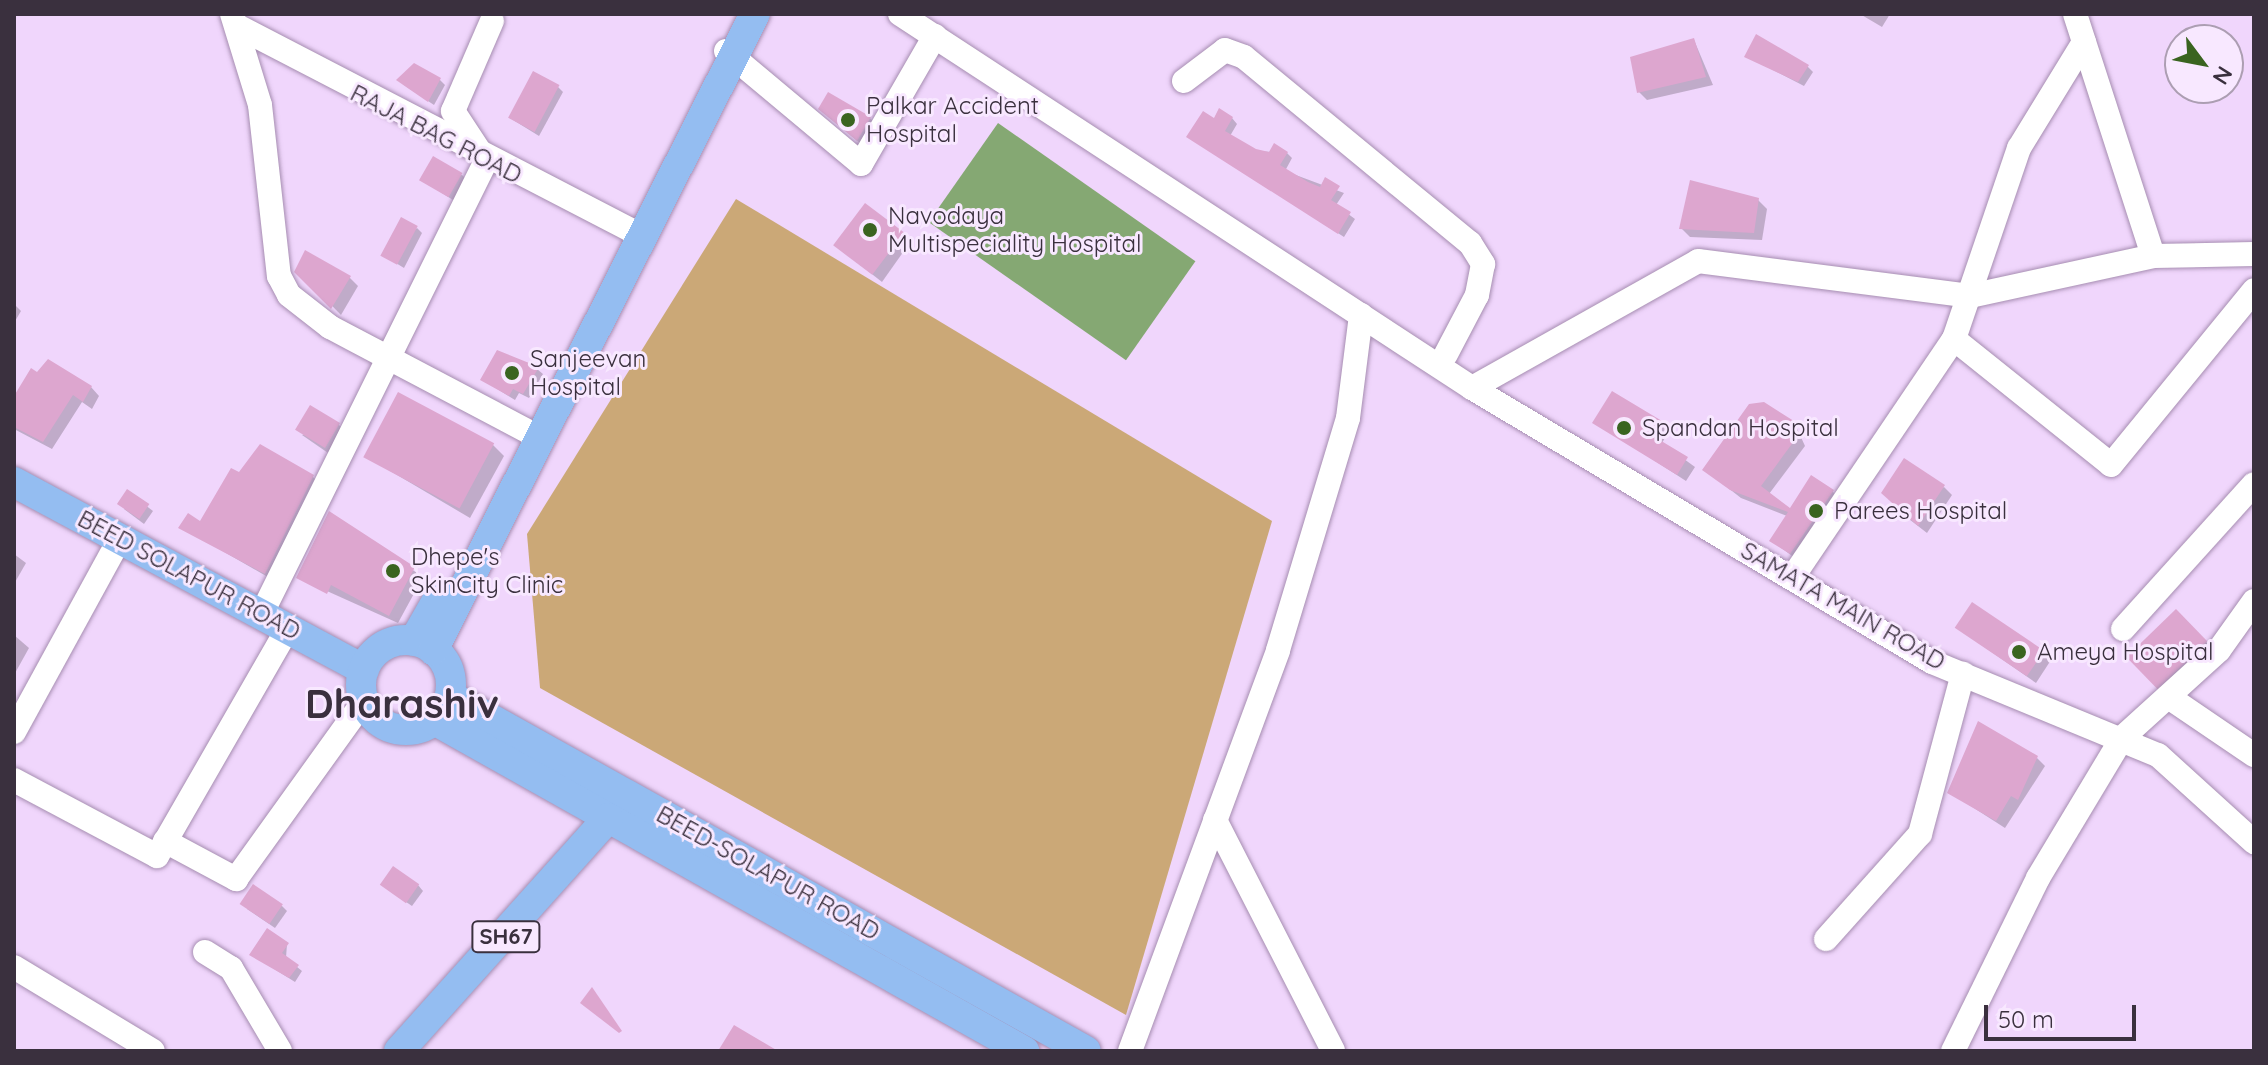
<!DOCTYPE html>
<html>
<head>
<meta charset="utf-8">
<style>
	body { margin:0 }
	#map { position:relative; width:2268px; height:1065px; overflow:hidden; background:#f0d6fc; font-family:Quicksand,sans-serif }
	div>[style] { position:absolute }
	.green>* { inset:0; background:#cba877 }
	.water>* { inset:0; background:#85a873; transform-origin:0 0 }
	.shadow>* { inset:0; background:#0003; transform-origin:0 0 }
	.building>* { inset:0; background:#dda6cf; transform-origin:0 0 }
	.roads { filter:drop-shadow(0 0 2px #a68db1) drop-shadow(0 0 2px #a68db1) }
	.minor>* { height:24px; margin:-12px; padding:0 12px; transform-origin:12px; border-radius:12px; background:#fff }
	.major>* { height:30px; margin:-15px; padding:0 15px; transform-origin:15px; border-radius:15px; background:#94bdf1 }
	.major>.ring { margin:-15px; padding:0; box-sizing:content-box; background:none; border:30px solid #94bdf1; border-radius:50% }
	.dots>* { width:22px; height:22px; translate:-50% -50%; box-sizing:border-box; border:4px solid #f8e8ff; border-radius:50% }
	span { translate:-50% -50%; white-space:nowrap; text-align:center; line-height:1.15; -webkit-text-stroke:6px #f8e8ff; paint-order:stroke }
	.shield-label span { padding:2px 6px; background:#f8e8ff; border:2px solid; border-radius:6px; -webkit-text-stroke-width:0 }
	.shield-label { font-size:22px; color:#3a303e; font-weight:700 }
	.poi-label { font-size:24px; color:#3a303e }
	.left { translate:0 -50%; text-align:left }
	.street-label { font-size:24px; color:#3a303e }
	.town-label { font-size:40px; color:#3a303e; font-weight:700 }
	.frame { position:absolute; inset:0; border:16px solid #3a303e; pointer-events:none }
	.north { position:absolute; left:2164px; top:24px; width:80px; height:80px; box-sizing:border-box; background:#f8e8ff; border:2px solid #ac9eb2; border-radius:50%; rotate:122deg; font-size:22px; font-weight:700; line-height:32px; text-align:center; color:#3a303e }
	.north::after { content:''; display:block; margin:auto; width:28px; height:36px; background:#3a6420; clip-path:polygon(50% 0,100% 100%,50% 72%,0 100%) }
	.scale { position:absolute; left:1984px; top:1005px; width:152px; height:36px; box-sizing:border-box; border:4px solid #3a303e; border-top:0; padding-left:10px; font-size:24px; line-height:28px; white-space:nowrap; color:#3a303e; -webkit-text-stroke:6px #f8e8ff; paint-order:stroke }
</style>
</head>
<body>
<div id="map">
	<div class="green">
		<i style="clip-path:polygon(736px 199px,1272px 521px,1126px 1015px,540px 688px,527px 534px)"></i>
	</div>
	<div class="water">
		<i style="left:998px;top:123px;width:241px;height:121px;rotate:35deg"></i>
	</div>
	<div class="shadow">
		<i style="clip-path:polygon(1860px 14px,1890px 14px,1882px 27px)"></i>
		<i style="clip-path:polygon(1694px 40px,1713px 85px,1647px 100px,1639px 92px)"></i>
		<i style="clip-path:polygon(1746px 56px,1807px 66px,1813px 72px,1804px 86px)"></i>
		<i style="clip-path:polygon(440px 80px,445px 85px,434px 105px,404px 85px)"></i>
		<i style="clip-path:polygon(558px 87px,563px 92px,539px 136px,510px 118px)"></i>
		<i style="clip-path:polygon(829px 117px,870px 118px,878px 127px,866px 148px)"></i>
		<i style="clip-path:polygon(1232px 118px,1237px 124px,1230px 136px,1255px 151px,1287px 153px,1292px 158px,1285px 171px,1344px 193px,1336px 205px,1355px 219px,1344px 237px,1189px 137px)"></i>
		<i style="clip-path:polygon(462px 175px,467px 180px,456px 202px,422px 180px)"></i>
		<i style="clip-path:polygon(1758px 200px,1767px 209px,1762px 240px,1690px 237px,1681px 228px)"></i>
		<i style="clip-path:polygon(417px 228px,422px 233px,404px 268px,383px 255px)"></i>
		<i style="clip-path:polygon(903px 233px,911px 241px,882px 282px,836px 246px)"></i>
		<i style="clip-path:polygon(296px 269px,350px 278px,358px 286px,341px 315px)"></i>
		<i style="clip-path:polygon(14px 304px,21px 311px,14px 323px)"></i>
		<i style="clip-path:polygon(537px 369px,543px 374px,529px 398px,519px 393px,515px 400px,483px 380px)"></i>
		<i style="clip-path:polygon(91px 387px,99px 396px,92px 409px,82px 402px,52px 449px,14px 429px,14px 400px)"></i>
		<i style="clip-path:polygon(1595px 422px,1661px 423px,1669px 431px,1662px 443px,1695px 467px,1686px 481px)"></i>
		<i style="clip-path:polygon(338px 424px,344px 430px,331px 455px,302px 435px)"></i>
		<i style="clip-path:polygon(1795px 424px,1805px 446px,1769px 494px,1790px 511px,1832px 491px,1841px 500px,1799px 561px,1772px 541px,1787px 516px,1741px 498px,1705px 470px)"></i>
		<i style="clip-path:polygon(493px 445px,504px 456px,470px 518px,365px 456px)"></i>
		<i style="clip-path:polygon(240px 474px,312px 476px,320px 484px,273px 580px,181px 527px,200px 524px)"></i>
		<i style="clip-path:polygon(1944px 487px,1952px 495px,1927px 533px,1896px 509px)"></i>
		<i style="clip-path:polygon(128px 492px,153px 511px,144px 524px,124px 509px)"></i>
		<i style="clip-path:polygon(330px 514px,423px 577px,398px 623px,298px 578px)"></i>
		<i style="clip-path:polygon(14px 554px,26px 563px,14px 584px)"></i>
		<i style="left:2176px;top:612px;width:54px;height:64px;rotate:45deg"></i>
		<i style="clip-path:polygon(1957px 628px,2043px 651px,2051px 660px,2036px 683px)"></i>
		<i style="clip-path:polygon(14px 635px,29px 648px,14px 675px)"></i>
		<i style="clip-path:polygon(2037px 758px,2045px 766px,2005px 828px,1949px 792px)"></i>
		<i style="clip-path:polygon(418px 885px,423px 891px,412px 906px,387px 889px)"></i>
		<i style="clip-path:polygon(282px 906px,287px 911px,275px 928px,247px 909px)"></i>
		<i style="clip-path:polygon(287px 944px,286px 958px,302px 971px,295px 982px,252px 955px)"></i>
	</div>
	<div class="building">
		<i style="clip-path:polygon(1756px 34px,1809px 65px,1798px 82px,1744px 57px)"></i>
		<i style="clip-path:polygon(1694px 38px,1706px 77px,1637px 93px,1630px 57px)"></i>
		<i style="clip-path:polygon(414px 63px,441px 78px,428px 102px,396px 80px)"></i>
		<i style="left:533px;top:71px;width:30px;height:53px;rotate:28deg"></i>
		<i style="clip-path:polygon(828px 92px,871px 117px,857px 141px,818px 109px)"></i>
		<i style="clip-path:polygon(1219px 108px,1233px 117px,1225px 131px,1256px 149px,1269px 152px,1274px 143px,1288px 152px,1280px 165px,1308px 182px,1320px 187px,1325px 177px,1340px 186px,1331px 200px,1351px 212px,1338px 234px,1186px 137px,1203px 111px,1214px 118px)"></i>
		<i style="left:433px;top:156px;width:34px;height:28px;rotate:30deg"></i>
		<i style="clip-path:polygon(1690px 180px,1759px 198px,1754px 233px,1679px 229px)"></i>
		<i style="left:865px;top:203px;width:49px;height:53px;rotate:37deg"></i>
		<i style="left:401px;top:217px;width:19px;height:44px;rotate:28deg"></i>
		<i style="clip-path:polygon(305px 250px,351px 276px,331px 309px,294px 272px)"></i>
		<i style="clip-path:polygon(497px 350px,539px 367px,523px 394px,513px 389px,509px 396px,480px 380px)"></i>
		<i style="clip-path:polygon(48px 359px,92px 386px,83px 402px,73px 395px,43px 442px,14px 427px,14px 396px,31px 368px,37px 372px)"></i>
		<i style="clip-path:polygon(1612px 391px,1662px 421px,1653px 436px,1688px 457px,1677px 475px,1592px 423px)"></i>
		<i style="left:398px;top:392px;width:109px;height:74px;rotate:28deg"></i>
		<i style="clip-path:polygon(1764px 402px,1797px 423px,1797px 437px,1761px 486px,1790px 508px,1811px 475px,1834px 490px,1790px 554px,1769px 541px,1788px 512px,1730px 490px,1702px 470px,1749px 404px)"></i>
		<i style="left:310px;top:405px;width:35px;height:29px;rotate:31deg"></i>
		<i style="clip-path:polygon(260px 444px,314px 475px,265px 574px,178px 528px,188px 513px,200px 521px,231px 468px,239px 472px)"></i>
		<i style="clip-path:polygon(1904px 458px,1945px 485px,1918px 526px,1881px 493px)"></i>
		<i style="left:127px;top:489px;width:27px;height:18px;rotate:34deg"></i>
		<i style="clip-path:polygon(329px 511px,415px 567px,389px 616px,331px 585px,327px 594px,296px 578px)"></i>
		<i style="left:1972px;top:602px;width:87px;height:31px;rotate:34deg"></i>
		<i style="left:2176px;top:609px;width:45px;height:69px;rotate:46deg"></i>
		<i style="clip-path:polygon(1978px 721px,2038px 756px,2018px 800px,2011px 796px,1996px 821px,1947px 793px)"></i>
		<i style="left:393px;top:866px;width:32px;height:23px;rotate:35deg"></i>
		<i style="left:253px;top:884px;width:36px;height:24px;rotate:34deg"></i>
		<i style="clip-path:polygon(267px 928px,289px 943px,282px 953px,299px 965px,289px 978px,249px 955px)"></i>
		<i style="clip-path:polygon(592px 987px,622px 1031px,619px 1033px,580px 1003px)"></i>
		<i style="clip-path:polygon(734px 1025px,778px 1051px,718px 1051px)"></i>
	</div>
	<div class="roads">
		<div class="minor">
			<i style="left:232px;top:14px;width:95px;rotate:72.9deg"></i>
			<i style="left:260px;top:105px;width:172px;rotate:83.7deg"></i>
			<i style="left:279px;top:276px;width:21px;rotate:62deg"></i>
			<i style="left:289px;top:295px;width:52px;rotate:38deg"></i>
			<i style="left:330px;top:327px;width:229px;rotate:27.8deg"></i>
			<i style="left:900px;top:14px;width:683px;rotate:33.18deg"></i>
			<i style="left:1472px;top:388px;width:535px;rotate:30.78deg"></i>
			<i style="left:1932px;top:662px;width:244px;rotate:22.4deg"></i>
			<i style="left:2158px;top:755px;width:130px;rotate:42.2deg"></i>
			<i style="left:2075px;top:14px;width:254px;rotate:72.1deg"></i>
			<i style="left:241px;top:28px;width:444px;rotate:27.4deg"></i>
			<i style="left:2084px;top:42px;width:124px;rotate:121.5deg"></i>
			<i style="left:2019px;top:148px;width:202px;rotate:108.8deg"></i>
			<i style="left:1954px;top:339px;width:201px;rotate:38.7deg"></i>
			<i style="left:2111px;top:465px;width:226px;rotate:-50.7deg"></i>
			<i style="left:726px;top:51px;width:176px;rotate:39.9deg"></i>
			<i style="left:861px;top:164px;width:148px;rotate:-60deg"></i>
			<i style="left:1184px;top:81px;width:51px;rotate:-37.1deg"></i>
			<i style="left:1225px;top:50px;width:20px;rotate:20deg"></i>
			<i style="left:1244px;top:57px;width:293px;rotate:39.5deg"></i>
			<i style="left:1470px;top:243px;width:25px;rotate:58deg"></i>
			<i style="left:1483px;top:264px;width:32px;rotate:101deg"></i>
			<i style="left:1477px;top:295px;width:67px;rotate:117.7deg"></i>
			<i style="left:1472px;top:388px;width:259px;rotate:-29.3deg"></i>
			<i style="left:1698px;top:261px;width:274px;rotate:7.3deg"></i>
			<i style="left:1970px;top:296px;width:187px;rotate:-12.3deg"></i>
			<i style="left:2153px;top:256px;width:101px;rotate:-1.1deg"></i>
			<i style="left:1792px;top:578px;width:289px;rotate:-55.9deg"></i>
			<i style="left:262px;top:613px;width:504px;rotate:-63.64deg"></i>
			<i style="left:486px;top:161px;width:60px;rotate:-123.4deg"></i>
			<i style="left:453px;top:111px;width:98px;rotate:-66.6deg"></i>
			<i style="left:2123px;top:629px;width:195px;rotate:-47.9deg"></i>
			<i style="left:2170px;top:698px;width:102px;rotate:34.2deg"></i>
			<i style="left:14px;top:732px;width:221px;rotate:-61.3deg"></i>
			<i style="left:14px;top:780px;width:162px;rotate:28deg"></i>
			<i style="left:157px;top:856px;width:263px;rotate:-60.1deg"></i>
			<i style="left:1215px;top:820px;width:259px;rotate:62.9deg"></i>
			<i style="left:165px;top:841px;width:81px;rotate:28.2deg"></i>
			<i style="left:236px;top:879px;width:219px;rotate:-54.3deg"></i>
			<i style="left:1826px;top:939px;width:141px;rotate:-48.2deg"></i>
			<i style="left:1920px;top:834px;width:166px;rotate:-75deg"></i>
			<i style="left:205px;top:952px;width:31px;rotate:32deg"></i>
			<i style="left:231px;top:968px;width:96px;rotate:59.4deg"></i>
			<i style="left:14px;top:967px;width:162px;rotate:31.1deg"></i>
			<i style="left:1130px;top:1051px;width:427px;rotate:-69.7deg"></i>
			<i style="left:1278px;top:650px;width:242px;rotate:-73.2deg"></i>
			<i style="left:1348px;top:418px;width:104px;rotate:-82.8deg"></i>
			<i style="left:1953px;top:1051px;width:193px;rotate:-63.8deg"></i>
			<i style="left:2038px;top:878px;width:163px;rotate:-59deg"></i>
			<i style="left:2122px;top:738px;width:131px;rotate:-42.2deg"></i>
			<i style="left:2219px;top:650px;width:60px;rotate:-54.5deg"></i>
		</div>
		<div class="major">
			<i style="left:14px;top:482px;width:397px;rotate:28.2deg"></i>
			<i class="ring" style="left:361px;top:640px;width:60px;height:60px"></i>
			<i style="left:414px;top:641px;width:51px;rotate:-60.4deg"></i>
			<i style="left:433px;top:650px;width:713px;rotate:-63.15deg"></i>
			<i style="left:450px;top:696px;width:728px;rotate:29.17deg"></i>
			<i style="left:434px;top:720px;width:677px;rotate:29.29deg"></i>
			<i style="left:399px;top:1051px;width:313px;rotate:-48.1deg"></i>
		</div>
	</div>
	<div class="dots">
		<i style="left:848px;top:120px;background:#3a6420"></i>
		<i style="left:870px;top:230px;background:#3a6420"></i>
		<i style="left:512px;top:373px;background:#3a6420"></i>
		<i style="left:1624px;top:428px;background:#3a6420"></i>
		<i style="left:1816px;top:511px;background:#3a6420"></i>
		<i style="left:393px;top:571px;background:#3a6420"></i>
		<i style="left:2019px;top:652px;background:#3a6420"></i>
	</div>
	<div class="shield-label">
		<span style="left:506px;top:937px">SH67</span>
	</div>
	<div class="poi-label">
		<span class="left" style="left:866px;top:120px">Palkar Accident<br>Hospital</span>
		<span class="left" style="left:888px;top:230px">Navodaya<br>Multispeciality Hospital</span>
		<span class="left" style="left:530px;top:373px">Sanjeevan<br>Hospital</span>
		<span class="left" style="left:1642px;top:428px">Spandan Hospital</span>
		<span class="left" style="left:1834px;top:511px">Parees Hospital</span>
		<span class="left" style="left:411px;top:571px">Dhepe's<br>SkinCity Clinic</span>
		<span class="left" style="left:2037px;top:652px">Ameya Hospital</span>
	</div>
	<div class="street-label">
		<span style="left:436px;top:134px;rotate:27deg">RAJA BAG ROAD</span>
		<span style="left:189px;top:575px;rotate:28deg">BEED SOLAPUR ROAD</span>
		<span style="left:1843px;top:606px;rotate:30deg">SAMATA MAIN ROAD</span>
		<span style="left:768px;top:873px;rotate:29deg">BEED-SOLAPUR ROAD</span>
	</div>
	<div class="town-label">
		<span style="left:402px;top:703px">Dharashiv</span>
	</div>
	<div class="frame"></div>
	<div class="north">N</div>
	<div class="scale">50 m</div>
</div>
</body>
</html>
